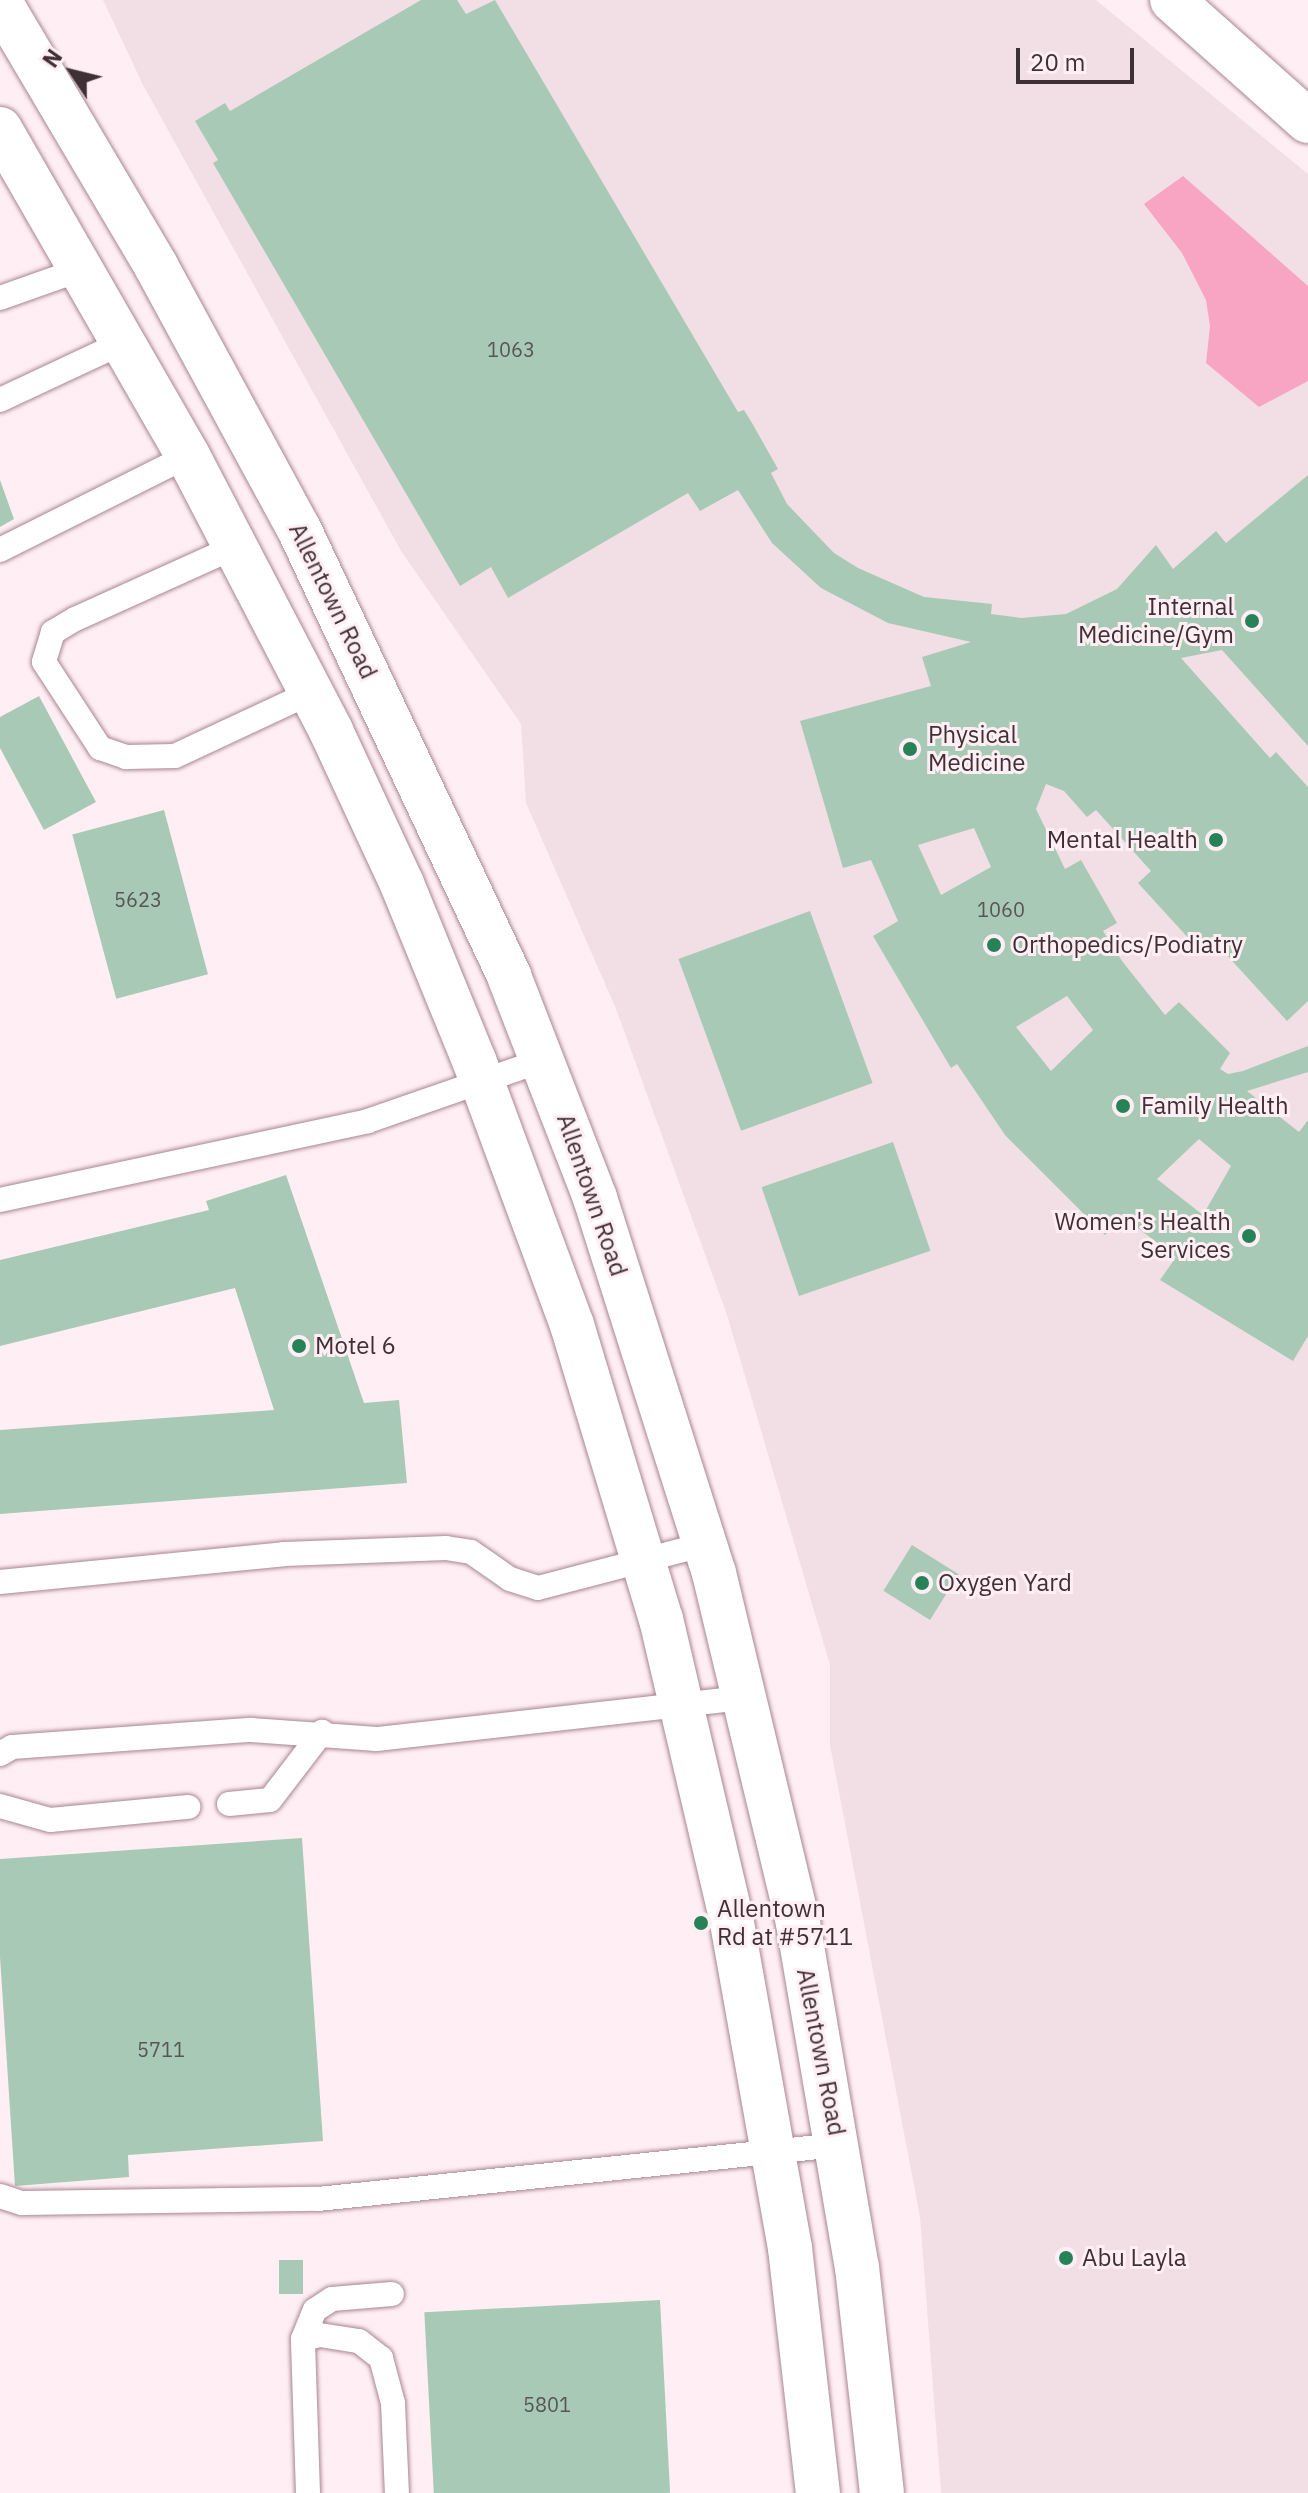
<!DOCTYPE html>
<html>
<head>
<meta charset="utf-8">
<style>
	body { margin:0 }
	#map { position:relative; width:1308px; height:2493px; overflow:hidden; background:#ffeff4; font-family:"IBM Plex Sans",sans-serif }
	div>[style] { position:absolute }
	.built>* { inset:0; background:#f2dfe5 }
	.water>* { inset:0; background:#f7a5c2 }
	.building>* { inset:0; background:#a8c9b5; transform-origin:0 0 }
	.roads { filter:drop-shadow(0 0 2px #a98691) drop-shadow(0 0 2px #a98691) }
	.lane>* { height:24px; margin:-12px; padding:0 12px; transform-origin:12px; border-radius:12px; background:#fff }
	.secondary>* { height:44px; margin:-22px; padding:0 22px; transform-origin:22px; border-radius:22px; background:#fff }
	.dots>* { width:22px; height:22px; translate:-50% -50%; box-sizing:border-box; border:4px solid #ffeff4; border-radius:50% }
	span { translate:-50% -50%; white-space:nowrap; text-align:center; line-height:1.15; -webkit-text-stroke:6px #ffeff4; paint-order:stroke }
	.number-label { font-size:20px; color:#585654 }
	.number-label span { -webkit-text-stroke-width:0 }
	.street-label { font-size:24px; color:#3e3034 }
	.poi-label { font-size:24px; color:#3e3034 }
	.right { translate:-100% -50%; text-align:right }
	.left { translate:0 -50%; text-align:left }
	.north { position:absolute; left:32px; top:32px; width:80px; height:80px; -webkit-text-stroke:6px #ffeff4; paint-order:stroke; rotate:305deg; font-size:22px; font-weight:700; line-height:32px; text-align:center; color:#3e3034 }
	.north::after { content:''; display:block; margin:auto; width:28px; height:36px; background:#3e3034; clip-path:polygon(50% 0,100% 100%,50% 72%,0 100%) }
	.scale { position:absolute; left:1016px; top:48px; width:118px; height:36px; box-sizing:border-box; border:4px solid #3e3034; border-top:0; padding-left:10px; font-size:24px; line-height:28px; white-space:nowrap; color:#3e3034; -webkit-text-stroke:6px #ffeff4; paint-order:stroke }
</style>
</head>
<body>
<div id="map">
	<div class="built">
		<i style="clip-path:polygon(103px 0,1096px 0,1308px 174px,1308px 2493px,941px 2493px,920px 2217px,830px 1745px,830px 1665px,727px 1315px,616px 1009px,526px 803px,521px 724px,401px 551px,143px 85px)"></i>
	</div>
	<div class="water">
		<i style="clip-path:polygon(1183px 176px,1308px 286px,1308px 381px,1259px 407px,1206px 363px,1210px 326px,1206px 300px,1182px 253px,1144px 204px)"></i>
	</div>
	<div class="building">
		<i style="clip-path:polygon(evenodd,421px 0,457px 0,466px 14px,495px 0,738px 412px,744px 410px,752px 423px,778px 469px,771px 473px,787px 504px,834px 553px,858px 568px,924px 597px,992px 604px,991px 614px,1021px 618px,1066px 614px,1117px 589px,1156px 545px,1173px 569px,1216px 531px,1226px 543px,1308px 475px,1308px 746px,1222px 650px,1181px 658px,1270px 758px,1276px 752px,1308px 787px,1308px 1001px,1287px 1021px,1214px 941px,1202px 953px,1138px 883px,1151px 871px,1096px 810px,1087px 817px,1064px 791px,1046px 784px,1036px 809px,1065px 869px,1081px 860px,1117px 923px,1103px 931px,1122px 961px,1165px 1015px,1179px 1002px,1230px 1053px,1220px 1069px,1228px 1074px,1243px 1071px,1308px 1046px,1308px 1072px,1247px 1091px,1299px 1132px,1308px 1120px,1308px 1336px,1293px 1361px,1160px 1280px,1176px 1257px,1122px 1216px,1105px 1235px,1005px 1135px,957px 1064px,951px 1068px,948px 1063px,873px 936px,898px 921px,871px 860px,843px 868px,800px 721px,931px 686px,922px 657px,971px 642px,888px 623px,821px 588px,772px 543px,738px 490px,700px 511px,688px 493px,508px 598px,491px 567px,460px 586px,213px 163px,218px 160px,195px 121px,225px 103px,230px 111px,421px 0,974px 828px,991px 867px,941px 895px,918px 845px,974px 828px,421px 0,1067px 996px,1093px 1030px,1051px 1071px,1016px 1027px,1067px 996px,421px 0,1199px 1139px,1231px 1166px,1203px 1215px,1157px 1179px,1199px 1139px)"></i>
		<i style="clip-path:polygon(0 480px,14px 519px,0 527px)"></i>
		<i style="clip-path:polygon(39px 696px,96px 802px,44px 830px,0 748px,0 717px)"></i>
		<i style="left:164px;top:810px;width:170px;height:95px;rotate:75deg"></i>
		<i style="left:810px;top:911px;width:183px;height:140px;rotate:70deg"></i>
		<i style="left:893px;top:1142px;width:115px;height:139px;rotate:71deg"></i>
		<i style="clip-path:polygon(286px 1175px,364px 1403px,399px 1400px,407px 1483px,0 1514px,0 1430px,274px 1410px,235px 1288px,0 1346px,0 1260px,209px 1210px,206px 1201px)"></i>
		<i style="left:912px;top:1545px;width:55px;height:54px;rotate:32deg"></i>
		<i style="clip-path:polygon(302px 1838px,323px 2141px,128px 2155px,129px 2177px,15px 2186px,0 1957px,0 1859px)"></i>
		<i style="left:279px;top:2260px;width:24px;height:34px"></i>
		<i style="left:660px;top:2300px;width:193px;height:236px;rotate:87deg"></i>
	</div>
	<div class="roads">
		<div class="lane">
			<i style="left:0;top:298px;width:87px;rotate:-19.5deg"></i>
			<i style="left:0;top:400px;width:137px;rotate:-25.1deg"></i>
			<i style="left:237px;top:546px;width:178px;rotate:155.7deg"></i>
			<i style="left:75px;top:619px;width:26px;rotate:149deg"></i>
			<i style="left:53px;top:632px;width:31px;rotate:107deg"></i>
			<i style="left:44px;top:662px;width:103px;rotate:56.9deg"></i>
			<i style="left:100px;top:748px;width:28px;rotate:19deg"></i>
			<i style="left:126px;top:757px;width:49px;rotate:-1.2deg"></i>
			<i style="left:175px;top:756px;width:151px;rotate:-25deg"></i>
			<i style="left:0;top:550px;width:210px;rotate:-26.6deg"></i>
			<i style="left:0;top:1200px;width:376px;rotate:-12.1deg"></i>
			<i style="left:368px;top:1121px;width:185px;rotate:-19.2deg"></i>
			<i style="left:0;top:1582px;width:285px;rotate:-5.6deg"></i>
			<i style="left:284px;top:1554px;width:162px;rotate:-2.1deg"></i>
			<i style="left:446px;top:1548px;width:25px;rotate:9deg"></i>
			<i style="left:471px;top:1552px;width:47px;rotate:34.7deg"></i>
			<i style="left:510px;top:1579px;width:29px;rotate:18deg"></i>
			<i style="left:538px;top:1588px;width:174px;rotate:-14.7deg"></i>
			<i style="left:0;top:1754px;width:14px;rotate:-30deg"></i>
			<i style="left:12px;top:1747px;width:240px;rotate:-4.1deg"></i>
			<i style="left:251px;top:1730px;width:126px;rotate:4.1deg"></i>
			<i style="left:377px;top:1739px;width:369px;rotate:-6.4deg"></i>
			<i style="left:229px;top:1804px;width:41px;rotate:-5.6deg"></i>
			<i style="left:270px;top:1800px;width:86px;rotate:-52.6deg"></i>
			<i style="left:0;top:1806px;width:52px;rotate:15.6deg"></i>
			<i style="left:50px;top:1820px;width:139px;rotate:-5.4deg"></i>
			<i style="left:0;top:2196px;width:23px;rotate:18deg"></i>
			<i style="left:22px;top:2203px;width:296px;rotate:-0.8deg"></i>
			<i style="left:318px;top:2199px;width:523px;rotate:-5.93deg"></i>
			<i style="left:303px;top:2339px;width:17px;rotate:-13deg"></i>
			<i style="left:320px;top:2335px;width:39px;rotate:9deg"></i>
			<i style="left:359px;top:2341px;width:28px;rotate:38deg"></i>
			<i style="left:381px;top:2358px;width:47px;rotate:75.1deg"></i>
			<i style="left:393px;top:2403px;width:90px;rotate:87.5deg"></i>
			<i style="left:308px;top:2493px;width:154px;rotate:-91.9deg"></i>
			<i style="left:303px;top:2339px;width:31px;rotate:-68deg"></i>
			<i style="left:315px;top:2310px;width:20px;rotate:-33deg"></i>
			<i style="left:332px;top:2299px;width:60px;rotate:-4.8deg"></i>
		</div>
		<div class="secondary">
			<i style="left:1172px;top:0;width:182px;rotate:41.7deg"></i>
			<i style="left:0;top:2px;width:307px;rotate:59.4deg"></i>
			<i style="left:156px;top:266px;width:299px;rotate:61.5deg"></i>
			<i style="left:299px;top:529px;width:494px;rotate:64.8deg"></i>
			<i style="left:509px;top:976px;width:238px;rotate:68.8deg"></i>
			<i style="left:595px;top:1198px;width:393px;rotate:72.4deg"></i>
			<i style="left:714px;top:1573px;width:360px;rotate:76.5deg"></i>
			<i style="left:798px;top:1923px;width:349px;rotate:80.3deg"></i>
			<i style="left:857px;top:2267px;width:227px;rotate:83.7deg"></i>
			<i style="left:0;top:129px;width:377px;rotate:60.1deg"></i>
			<i style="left:188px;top:456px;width:310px;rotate:62.5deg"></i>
			<i style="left:331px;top:731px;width:169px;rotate:65.1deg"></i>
			<i style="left:402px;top:884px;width:190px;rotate:67.8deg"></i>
			<i style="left:474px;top:1060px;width:283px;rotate:69.7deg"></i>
			<i style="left:572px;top:1325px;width:307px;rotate:73.2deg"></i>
			<i style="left:661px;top:1619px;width:306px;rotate:76.8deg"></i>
			<i style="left:731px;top:1917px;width:336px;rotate:79.9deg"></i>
			<i style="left:790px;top:2248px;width:247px;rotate:83.5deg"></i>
		</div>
	</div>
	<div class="dots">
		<i style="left:1252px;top:621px;background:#288258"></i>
		<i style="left:910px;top:749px;background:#288258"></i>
		<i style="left:1216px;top:840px;background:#288258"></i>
		<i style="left:994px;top:945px;background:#288258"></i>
		<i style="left:1123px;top:1106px;background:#288258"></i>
		<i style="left:1249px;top:1236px;background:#288258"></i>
		<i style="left:299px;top:1346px;background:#288258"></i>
		<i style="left:922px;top:1583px;background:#288258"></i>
		<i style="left:701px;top:1923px;background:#288258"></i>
		<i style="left:1066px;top:2258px;background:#288258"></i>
	</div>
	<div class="number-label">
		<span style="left:511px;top:349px">1063</span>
		<span style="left:138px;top:899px">5623</span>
		<span style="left:1001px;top:909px">1060</span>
		<span style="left:161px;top:2049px">5711</span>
		<span style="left:547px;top:2404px">5801</span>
	</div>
	<div class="street-label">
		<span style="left:333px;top:601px;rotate:64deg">Allentown Road</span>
		<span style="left:592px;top:1195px;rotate:71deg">Allentown Road</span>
		<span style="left:821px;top:2052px;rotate:79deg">Allentown Road</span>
	</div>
	<div class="poi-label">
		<span class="right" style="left:1234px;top:621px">Internal<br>Medicine/Gym</span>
		<span class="left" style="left:928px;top:749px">Physical<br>Medicine</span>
		<span class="right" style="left:1198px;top:840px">Mental Health</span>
		<span class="left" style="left:1012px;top:945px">Orthopedics/Podiatry</span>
		<span class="left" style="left:1141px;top:1106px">Family Health</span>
		<span class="right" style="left:1231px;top:1236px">Women's Health<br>Services</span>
		<span class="left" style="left:315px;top:1346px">Motel 6</span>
		<span class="left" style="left:938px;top:1583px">Oxygen Yard</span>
		<span class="left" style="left:717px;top:1923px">Allentown<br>Rd at #5711</span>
		<span class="left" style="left:1082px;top:2258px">Abu Layla</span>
	</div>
	<div class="north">N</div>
	<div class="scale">20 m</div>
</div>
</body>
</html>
